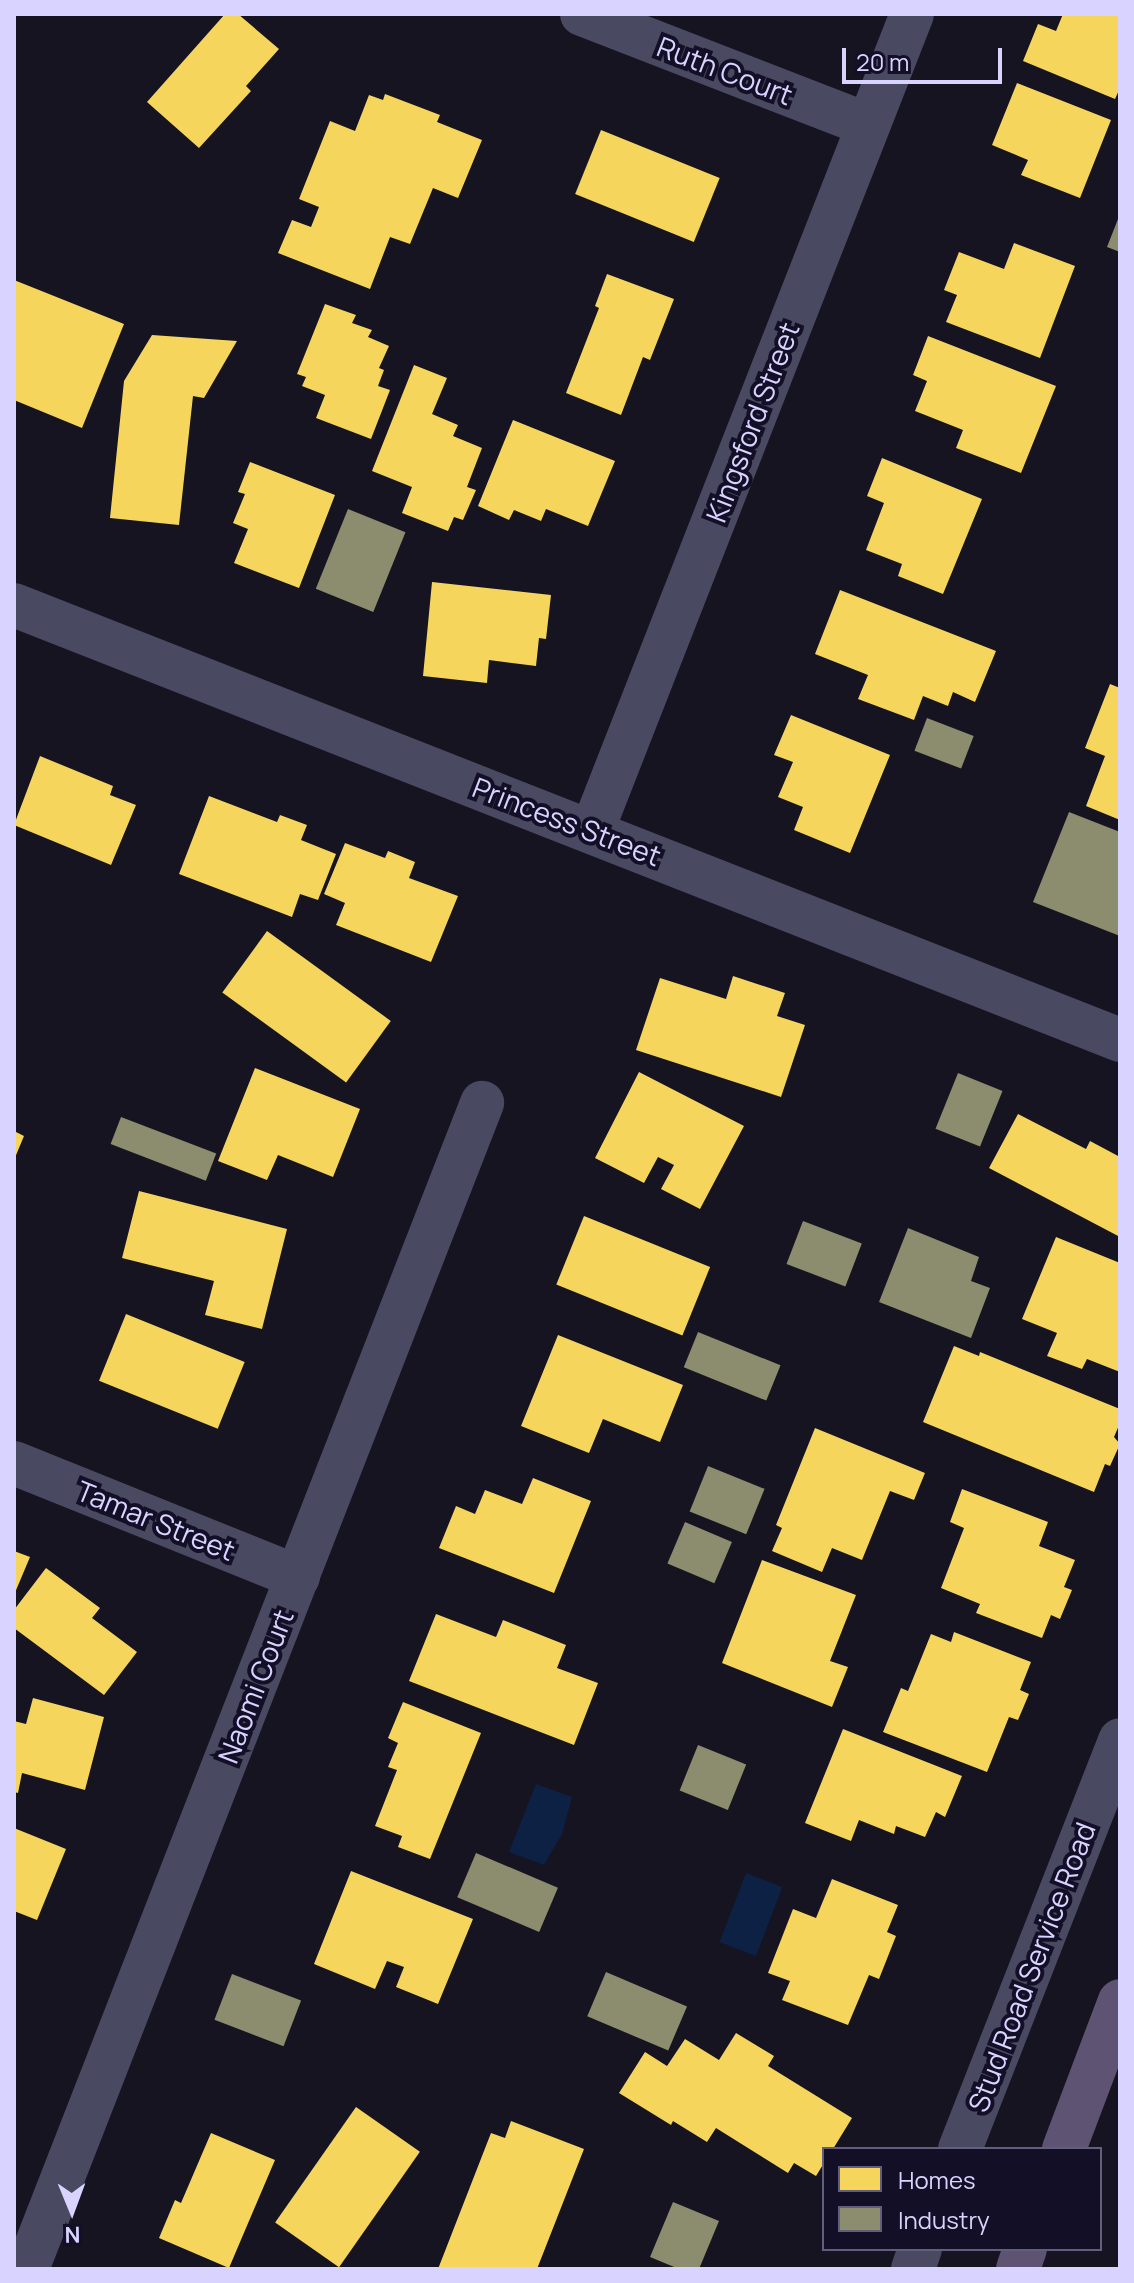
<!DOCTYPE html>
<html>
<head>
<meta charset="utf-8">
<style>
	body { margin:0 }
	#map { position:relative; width:1134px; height:2283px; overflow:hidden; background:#161421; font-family:Manrope,sans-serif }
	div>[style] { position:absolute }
	.water>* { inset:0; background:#0d2144; transform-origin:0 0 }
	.homes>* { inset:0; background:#f6d55c; transform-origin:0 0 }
	.industry>* { inset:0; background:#8c8c6e; transform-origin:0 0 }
	.minor>* { height:44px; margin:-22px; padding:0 22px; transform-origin:22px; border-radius:22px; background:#4a4962 }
	.primary>* { height:44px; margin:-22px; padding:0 22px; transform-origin:22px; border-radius:22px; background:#5e5373 }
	span { translate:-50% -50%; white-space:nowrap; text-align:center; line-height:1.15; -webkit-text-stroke:8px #130f26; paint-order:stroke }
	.street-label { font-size:28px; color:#d9d4ff }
	.frame { position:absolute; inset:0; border:16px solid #d9d4ff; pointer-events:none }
	.legend { position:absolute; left:822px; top:2147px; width:280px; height:104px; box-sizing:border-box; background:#130f26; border:2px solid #625e7d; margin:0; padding:10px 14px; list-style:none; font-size:24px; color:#d9d4ff }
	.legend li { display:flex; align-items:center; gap:16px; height:40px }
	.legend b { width:40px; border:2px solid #625e7d }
	.north { position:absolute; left:32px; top:2171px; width:80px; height:80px; -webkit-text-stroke:6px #130f26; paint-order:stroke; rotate:179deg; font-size:22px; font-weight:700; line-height:32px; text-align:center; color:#d9d4ff }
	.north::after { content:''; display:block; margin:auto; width:28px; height:36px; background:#d9d4ff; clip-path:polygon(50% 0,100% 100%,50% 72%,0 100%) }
	.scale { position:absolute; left:842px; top:48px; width:160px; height:36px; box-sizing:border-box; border:4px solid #d9d4ff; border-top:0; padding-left:10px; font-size:24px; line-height:28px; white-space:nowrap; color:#d9d4ff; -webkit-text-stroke:6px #130f26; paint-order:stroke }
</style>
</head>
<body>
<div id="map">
	<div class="water">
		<i style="clip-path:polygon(536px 1784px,572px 1797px,562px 1834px,544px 1865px,509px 1852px)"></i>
		<i style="left:746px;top:1873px;width:39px;height:74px;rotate:21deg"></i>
	</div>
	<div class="homes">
		<i style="clip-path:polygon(225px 14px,238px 14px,279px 49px,246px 86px,251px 91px,199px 148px,147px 102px)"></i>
		<i style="clip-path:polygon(1063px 14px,1120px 14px,1120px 88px,1115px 99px,1023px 61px,1038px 24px,1056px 31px)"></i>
		<i style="clip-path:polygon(1017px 83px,1111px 120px,1080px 198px,1021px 175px,1028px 160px,992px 145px)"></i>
		<i style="clip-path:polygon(385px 94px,440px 115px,437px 122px,482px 140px,458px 198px,433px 188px,410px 244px,390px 237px,370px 289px,278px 253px,292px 220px,311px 227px,319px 207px,299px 199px,330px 121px,355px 131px,369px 95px,383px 100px)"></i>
		<i style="left:601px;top:130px;width:128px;height:69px;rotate:22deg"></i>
		<i style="clip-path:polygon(1014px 243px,1075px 266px,1040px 358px,946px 322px,957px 295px,944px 290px,959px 252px,1004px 269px)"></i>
		<i style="clip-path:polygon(607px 274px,674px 299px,650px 360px,643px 357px,621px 415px,566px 393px,599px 308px,595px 306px)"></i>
		<i style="clip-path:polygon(14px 280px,124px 324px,82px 428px,14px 400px)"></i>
		<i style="clip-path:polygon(325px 304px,356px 315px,352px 323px,372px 330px,368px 337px,389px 346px,379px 368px,384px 370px,378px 386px,390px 390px,371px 439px,316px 418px,325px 395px,302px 386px,306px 377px,297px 374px)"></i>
		<i style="clip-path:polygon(152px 335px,237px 341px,204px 398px,193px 396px,179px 525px,110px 518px,124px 381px)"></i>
		<i style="clip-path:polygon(928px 336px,1056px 386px,1021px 473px,956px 448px,963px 430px,915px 411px,927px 381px,913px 375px)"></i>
		<i style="clip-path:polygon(414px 365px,447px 378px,432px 414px,458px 425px,453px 436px,482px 448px,467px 487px,476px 490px,463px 520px,454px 517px,448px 531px,402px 513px,412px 487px,372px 471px)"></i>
		<i style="clip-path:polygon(513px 420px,615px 461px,588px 526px,546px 509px,541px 521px,514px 510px,509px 520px,478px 506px)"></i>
		<i style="clip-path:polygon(882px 458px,982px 499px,943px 594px,898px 576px,902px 564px,866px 550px,884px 503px,867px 496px)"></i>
		<i style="clip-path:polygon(250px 462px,335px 495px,299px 588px,234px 563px,248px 529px,233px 523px,245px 494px,238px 492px)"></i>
		<i style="clip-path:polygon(432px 582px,551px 595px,546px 639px,539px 638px,536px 666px,489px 660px,487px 683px,423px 676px)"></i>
		<i style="clip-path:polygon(840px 590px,996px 651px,975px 702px,953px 692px,948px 706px,923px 696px,914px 720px,858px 699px,868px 675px,815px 654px)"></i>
		<i style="clip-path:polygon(1110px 684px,1120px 688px,1120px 820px,1086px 806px,1105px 756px,1085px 748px)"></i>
		<i style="clip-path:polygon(791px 715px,890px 755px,850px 853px,794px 830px,803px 807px,778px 797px,793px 762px,774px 755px)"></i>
		<i style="clip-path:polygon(40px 756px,113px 786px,110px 795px,136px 805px,111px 865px,14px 825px)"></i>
		<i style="clip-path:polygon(209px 796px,277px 822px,280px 815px,307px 825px,301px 840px,336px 854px,318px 900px,300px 894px,292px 917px,179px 874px)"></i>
		<i style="clip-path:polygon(345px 843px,385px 858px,388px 851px,415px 862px,409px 878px,458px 896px,431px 962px,336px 925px,345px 903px,324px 894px)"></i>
		<i style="left:267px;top:931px;width:153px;height:76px;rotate:36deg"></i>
		<i style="clip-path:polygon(733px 976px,785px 993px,777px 1016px,805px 1025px,781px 1097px,636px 1050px,660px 978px,726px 999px)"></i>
		<i style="clip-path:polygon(255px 1068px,360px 1109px,333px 1177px,278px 1155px,267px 1180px,218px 1161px)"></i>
		<i style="clip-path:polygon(639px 1072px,744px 1126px,700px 1209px,661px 1189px,674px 1165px,658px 1157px,644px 1183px,595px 1158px)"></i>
		<i style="clip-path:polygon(1018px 1114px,1086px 1149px,1090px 1141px,1120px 1157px,1120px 1237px,989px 1168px)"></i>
		<i style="clip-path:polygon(14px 1131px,24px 1136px,14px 1160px)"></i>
		<i style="clip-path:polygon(139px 1191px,287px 1229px,262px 1329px,205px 1315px,214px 1281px,122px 1258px)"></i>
		<i style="left:584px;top:1216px;width:136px;height:74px;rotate:22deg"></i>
		<i style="clip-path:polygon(1056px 1237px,1120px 1263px,1120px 1372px,1087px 1359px,1082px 1369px,1047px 1356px,1057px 1333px,1022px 1319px)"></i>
		<i style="left:126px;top:1314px;width:128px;height:72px;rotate:22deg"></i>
		<i style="clip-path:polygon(558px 1335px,683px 1385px,660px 1442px,603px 1419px,589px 1453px,521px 1426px)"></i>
		<i style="clip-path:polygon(954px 1346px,979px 1356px,980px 1352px,1120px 1409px,1120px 1423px,1114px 1437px,1120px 1444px,1110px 1466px,1105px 1464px,1094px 1492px,923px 1422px)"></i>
		<i style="clip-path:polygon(815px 1428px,925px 1473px,914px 1500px,890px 1491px,862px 1560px,832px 1548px,822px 1572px,772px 1551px,782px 1528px,776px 1525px)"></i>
		<i style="clip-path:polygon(533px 1478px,591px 1501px,554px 1593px,439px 1548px,456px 1506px,475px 1514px,485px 1490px,522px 1504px)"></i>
		<i style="clip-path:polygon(962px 1489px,1048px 1522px,1039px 1546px,1075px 1560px,1064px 1587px,1072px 1590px,1060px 1619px,1051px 1615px,1042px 1638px,976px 1613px,980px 1604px,941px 1588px,964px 1528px,950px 1522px)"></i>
		<i style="clip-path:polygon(14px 1551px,30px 1557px,14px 1595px)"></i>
		<i style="clip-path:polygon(762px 1560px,856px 1595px,830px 1661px,848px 1667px,832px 1707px,722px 1663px)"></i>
		<i style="clip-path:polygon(46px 1568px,100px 1608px,92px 1618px,137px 1652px,104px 1695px,14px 1628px,14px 1610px)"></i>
		<i style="clip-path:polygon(436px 1614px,496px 1637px,503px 1620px,566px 1645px,557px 1668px,598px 1683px,574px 1745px,409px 1681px)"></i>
		<i style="clip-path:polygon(954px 1632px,1031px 1662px,1020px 1690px,1029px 1694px,1018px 1720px,1009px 1717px,987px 1772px,883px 1732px,901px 1688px,908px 1691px,931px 1634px,951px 1642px)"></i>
		<i style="clip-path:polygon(33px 1698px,104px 1717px,85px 1790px,22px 1773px,18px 1793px,14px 1792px,14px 1721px,26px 1724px)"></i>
		<i style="clip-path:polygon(403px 1702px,481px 1733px,430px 1859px,398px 1847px,402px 1836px,375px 1826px,397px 1770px,388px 1767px,398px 1743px,388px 1738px)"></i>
		<i style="clip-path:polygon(843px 1729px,962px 1776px,945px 1817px,936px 1812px,925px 1837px,896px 1826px,894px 1834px,859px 1820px,851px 1841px,805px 1823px)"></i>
		<i style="clip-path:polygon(14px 1828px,66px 1849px,37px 1920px,14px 1911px)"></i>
		<i style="clip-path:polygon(351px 1871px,473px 1919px,438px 2004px,396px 1987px,404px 1967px,387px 1961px,375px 1989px,314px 1964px)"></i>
		<i style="clip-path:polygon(832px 1879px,898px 1905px,887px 1932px,896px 1936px,879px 1979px,869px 1975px,848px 2025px,782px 2000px,790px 1981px,768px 1973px,793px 1909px,816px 1918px)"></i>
		<i style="clip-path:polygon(736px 2033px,774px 2056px,768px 2066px,852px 2118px,833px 2149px,824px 2149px,824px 2163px,816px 2176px,794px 2163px,788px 2173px,716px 2128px,707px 2142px,673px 2121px,671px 2125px,619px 2093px,645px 2052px,667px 2066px,685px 2039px,719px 2060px)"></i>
		<i style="left:356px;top:2107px;width:78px;height:141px;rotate:35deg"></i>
		<i style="clip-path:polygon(511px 2121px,584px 2149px,537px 2269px,438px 2269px,491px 2133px,505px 2138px)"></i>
		<i style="clip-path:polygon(211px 2133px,275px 2160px,229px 2268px,159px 2238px,175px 2200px,181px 2203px)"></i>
	</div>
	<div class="industry">
		<i style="clip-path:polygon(1120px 214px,1120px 252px,1107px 247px)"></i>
		<i style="left:348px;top:509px;width:62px;height:86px;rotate:22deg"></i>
		<i style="left:927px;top:718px;width:50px;height:35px;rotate:21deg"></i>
		<i style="clip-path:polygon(1069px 812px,1120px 832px,1120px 936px,1033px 902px)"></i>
		<i style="left:958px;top:1073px;width:48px;height:60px;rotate:22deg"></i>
		<i style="left:121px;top:1117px;width:102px;height:29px;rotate:21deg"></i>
		<i style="left:803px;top:1221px;width:63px;height:46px;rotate:21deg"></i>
		<i style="clip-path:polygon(908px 1228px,979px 1257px,971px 1281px,990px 1288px,971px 1338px,879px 1302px)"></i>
		<i style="left:698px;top:1332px;width:89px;height:38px;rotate:22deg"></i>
		<i style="left:708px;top:1466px;width:61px;height:49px;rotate:22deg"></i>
		<i style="left:685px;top:1522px;width:51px;height:45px;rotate:23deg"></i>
		<i style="left:698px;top:1745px;width:52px;height:49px;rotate:22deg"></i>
		<i style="left:476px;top:1853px;width:89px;height:48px;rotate:23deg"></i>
		<i style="left:606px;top:1972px;width:88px;height:48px;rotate:23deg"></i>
		<i style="left:232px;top:1974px;width:74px;height:49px;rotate:21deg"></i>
		<i style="clip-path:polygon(673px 2202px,719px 2221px,699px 2269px,679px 2269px,650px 2257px)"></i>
	</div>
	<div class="minor">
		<i style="left:582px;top:14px;width:307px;rotate:21.2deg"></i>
		<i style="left:14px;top:605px;width:1188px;rotate:21.47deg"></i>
		<i style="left:592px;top:831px;width:877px;rotate:-68.61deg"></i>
		<i style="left:14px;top:1463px;width:306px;rotate:21.9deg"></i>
		<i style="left:960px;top:2149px;width:439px;rotate:-68.6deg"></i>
		<i style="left:27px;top:2269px;width:1252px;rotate:-68.68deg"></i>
		<i style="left:913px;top:2269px;width:21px;rotate:-71deg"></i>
	</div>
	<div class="primary">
		<i style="left:1064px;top:2149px;width:158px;rotate:-69.3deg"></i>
		<i style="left:1018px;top:2269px;width:21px;rotate:-71deg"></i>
	</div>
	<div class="street-label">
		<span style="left:725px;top:70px;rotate:21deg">Ruth Court</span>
		<span style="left:752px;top:422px;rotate:-69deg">Kingsford Street</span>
		<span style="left:567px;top:821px;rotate:21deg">Princess Street</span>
		<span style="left:156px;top:1520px;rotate:22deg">Tamar Street</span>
		<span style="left:255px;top:1686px;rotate:-69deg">Naomi Court</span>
		<span style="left:1031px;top:1967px;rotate:-69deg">Stud Road Service Road</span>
	</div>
	<div class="frame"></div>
	<ul class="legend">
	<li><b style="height:22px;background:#f6d55c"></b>Homes</li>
	<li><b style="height:22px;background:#8c8c6e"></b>Industry</li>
	</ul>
	<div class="north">N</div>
	<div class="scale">20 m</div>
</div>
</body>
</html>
